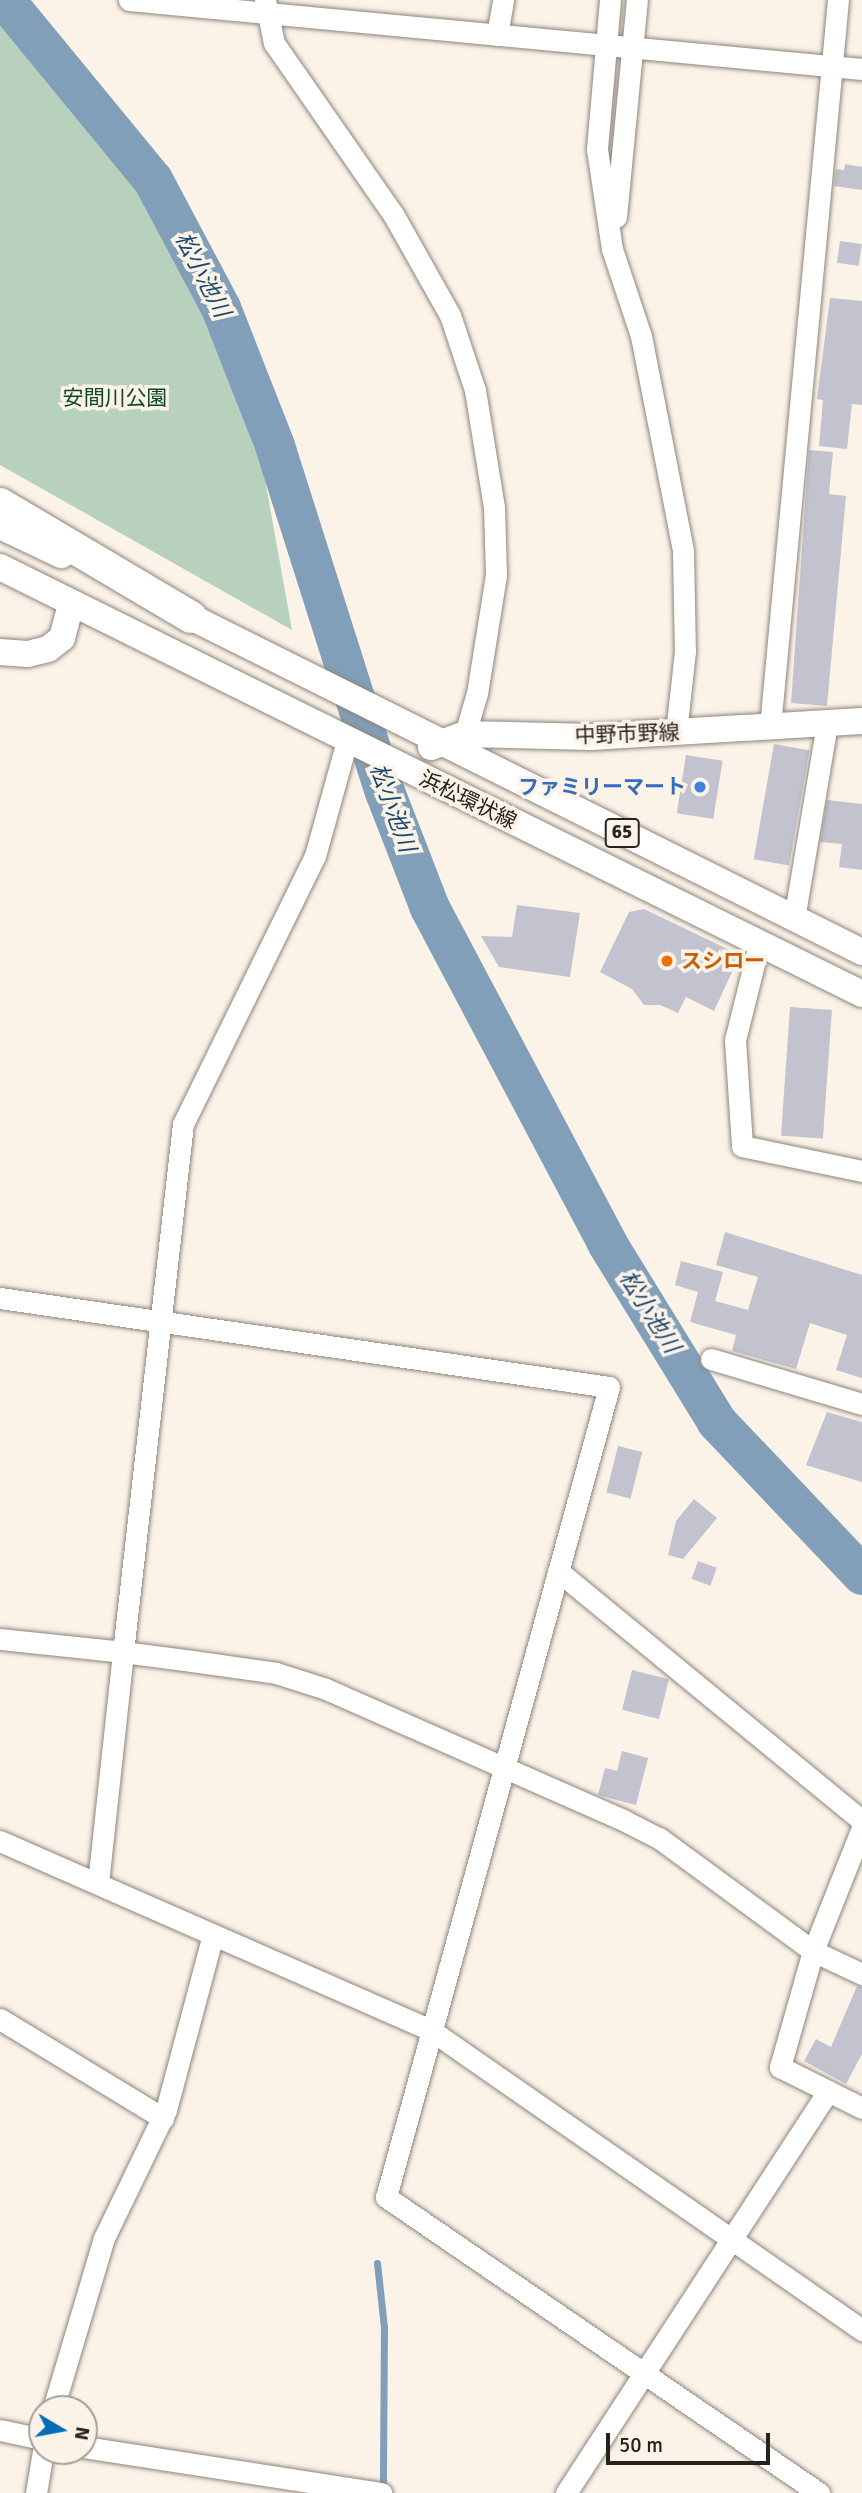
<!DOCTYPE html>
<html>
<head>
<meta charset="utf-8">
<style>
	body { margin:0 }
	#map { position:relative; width:862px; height:2493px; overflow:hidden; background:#fbf2e8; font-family:Signika,"Noto Sans JP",sans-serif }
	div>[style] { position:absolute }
	.green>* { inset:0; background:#b7d1bd }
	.stream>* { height:7px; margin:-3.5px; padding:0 3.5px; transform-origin:3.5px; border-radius:3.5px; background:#829fb9 }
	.river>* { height:40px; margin:-20px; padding:0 20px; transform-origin:20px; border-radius:20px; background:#829fb9 }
	.building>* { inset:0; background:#c2c3cf; transform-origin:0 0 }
	.roads { filter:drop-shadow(0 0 2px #8d857b) drop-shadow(0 0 2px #8d857b) }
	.minor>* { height:21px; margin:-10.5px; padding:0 10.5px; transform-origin:10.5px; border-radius:10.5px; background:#fff }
	.major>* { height:26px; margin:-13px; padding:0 13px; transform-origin:13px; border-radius:13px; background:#fff }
	.highway>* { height:32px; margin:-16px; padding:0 16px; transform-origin:16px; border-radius:16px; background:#fff }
	.dots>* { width:19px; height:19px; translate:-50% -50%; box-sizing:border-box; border:4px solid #fbf2e8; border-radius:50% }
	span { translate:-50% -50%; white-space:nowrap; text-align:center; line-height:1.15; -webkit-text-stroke:7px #fbf2e8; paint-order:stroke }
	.shield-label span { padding:2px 5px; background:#fbf2e8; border:2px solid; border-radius:5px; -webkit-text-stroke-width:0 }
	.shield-label { font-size:19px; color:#26231f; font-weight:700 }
	.park-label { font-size:21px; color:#0e4626 }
	.street-label { font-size:21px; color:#26231f }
	.shop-label { font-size:21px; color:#366cbe; font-weight:700 }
	.right { translate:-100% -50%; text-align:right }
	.food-label { font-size:21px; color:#c56008; font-weight:700 }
	.left { translate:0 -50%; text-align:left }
	.water-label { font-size:23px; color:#19476c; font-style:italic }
	.north { position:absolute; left:28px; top:2395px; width:70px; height:70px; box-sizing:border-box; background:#fbf2e8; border:2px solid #a69f98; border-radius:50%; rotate:100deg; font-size:19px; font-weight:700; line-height:28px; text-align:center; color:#26231f }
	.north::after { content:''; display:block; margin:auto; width:24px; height:32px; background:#026cb8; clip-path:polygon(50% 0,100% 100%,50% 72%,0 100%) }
	.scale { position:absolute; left:606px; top:2433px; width:164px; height:32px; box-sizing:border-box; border:4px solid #26231f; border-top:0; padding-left:9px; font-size:21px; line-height:24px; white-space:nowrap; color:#26231f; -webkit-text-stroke:5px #fbf2e8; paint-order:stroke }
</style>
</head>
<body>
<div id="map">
	<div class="green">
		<i style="clip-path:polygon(0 19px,65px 86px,134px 174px,186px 266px,264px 474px,292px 630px,0 465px)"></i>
	</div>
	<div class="stream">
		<i style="left:377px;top:2263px;width:64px;rotate:83.8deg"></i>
		<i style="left:384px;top:2327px;width:159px;rotate:90.4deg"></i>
	</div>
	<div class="river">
		<i style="left:5px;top:0;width:233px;rotate:50.6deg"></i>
		<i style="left:153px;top:180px;width:145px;rotate:62deg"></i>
		<i style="left:221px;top:308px;width:148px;rotate:68.6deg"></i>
		<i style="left:275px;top:446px;width:363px;rotate:72.4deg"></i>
		<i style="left:385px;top:792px;width:124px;rotate:68.8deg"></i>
		<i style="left:430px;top:908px;width:379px;rotate:62.1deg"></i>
		<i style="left:607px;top:1243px;width:210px;rotate:58.4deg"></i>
		<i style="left:717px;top:1422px;width:211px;rotate:46.5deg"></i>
	</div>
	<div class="building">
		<i style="clip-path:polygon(845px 164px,862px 167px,862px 190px,834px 186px,836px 169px,844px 170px)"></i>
		<i style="left:840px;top:241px;width:22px;height:22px;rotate:8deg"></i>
		<i style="clip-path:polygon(830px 298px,862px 301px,862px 405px,852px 404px,847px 449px,819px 446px,823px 400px,817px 399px)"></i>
		<i style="clip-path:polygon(809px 450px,833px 452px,829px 494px,846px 496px,827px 706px,791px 703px)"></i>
		<i style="left:774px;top:744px;width:36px;height:117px;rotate:10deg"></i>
		<i style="left:686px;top:755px;width:37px;height:59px;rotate:9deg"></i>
		<i style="clip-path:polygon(827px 800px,862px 804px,862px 870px,839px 867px,842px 844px,820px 842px)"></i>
		<i style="clip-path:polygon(517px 905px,580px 913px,570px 977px,499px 967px,481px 936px,512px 937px)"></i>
		<i style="clip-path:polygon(644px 909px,740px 955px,714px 1011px,686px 997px,678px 1013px,660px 1005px,644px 1005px,632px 989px,600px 972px,629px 912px)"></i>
		<i style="left:790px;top:1007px;width:42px;height:129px;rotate:4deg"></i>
		<i style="clip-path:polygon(725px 1232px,862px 1275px,862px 1378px,836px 1370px,847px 1335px,810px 1323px,796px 1369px,732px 1351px,736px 1335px,690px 1322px,698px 1292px,675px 1285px,681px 1261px,723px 1272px,715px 1301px,748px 1310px,758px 1277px,716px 1265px)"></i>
		<i style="clip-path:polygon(827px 1412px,862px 1422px,862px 1482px,806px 1465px)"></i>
		<i style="left:618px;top:1446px;width:25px;height:48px;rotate:14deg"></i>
		<i style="clip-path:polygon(694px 1499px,717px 1518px,683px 1559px,668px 1555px,676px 1521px)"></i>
		<i style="left:698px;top:1561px;width:20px;height:19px;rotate:20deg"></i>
		<i style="left:632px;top:1670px;width:38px;height:41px;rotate:14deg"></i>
		<i style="clip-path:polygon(622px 1751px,648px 1758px,636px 1805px,598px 1795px,605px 1768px,617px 1771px)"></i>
		<i style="clip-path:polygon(857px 1986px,862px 1987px,862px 2054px,846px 2084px,804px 2061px,816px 2039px,831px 2047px)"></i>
	</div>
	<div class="roads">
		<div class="minor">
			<i style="left:129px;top:0;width:736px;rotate:5.38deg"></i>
			<i style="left:265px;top:0;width:44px;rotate:78.2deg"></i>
			<i style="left:274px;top:43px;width:208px;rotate:55.2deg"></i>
			<i style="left:393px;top:214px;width:116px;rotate:60.6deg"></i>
			<i style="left:450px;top:315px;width:79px;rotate:71.6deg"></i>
			<i style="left:475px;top:390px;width:119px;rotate:80.8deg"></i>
			<i style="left:494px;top:507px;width:68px;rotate:88.3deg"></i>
			<i style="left:496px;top:575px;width:120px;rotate:99.1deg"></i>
			<i style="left:477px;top:693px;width:43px;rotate:106.3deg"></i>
			<i style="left:610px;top:0;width:150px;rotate:95deg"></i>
			<i style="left:597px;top:149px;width:101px;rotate:81.5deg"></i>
			<i style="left:612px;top:249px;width:92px;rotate:71.6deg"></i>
			<i style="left:641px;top:336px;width:219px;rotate:78.9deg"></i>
			<i style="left:683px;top:551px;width:100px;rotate:88.9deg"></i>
			<i style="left:685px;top:651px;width:82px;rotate:96.3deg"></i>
			<i style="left:497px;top:35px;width:36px;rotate:-80deg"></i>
			<i style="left:616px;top:217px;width:218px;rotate:-84.5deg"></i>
			<i style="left:770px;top:727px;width:730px;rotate:-84.66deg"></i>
			<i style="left:794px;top:919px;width:199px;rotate:-80.4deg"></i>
			<i style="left:759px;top:944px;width:99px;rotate:104deg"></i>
			<i style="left:735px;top:1040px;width:106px;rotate:86.2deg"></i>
			<i style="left:742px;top:1146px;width:123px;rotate:11.8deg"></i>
			<i style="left:0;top:1298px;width:615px;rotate:8.31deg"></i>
			<i style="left:609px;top:1387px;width:840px;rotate:105.39deg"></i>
			<i style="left:386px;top:2197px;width:525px;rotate:34.36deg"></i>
			<i style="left:711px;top:1359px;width:158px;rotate:16.6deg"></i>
			<i style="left:558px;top:1571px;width:394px;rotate:39.4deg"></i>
			<i style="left:0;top:1639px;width:124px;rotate:6deg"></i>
			<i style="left:123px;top:1652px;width:531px;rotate:-83.52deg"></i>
			<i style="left:183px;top:1124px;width:299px;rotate:-63.8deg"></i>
			<i style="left:315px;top:856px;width:119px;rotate:-74.5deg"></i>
			<i style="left:862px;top:1828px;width:132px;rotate:111.7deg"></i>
			<i style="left:813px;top:1951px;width:121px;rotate:105.9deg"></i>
			<i style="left:780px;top:2067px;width:92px;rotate:26.6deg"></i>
			<i style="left:0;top:1841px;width:472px;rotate:23.7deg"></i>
			<i style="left:432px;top:2031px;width:524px;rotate:34.81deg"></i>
			<i style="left:98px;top:1883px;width:232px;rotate:-83.8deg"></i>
			<i style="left:123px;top:1652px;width:70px;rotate:7.4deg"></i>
			<i style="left:192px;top:1661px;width:85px;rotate:8.1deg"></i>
			<i style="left:276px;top:1673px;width:52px;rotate:17.7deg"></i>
			<i style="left:326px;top:1689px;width:327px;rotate:23.8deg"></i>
			<i style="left:625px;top:1821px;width:38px;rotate:27deg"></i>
			<i style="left:659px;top:1838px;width:191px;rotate:36.3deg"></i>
			<i style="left:813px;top:1951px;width:54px;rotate:25.1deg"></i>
			<i style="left:0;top:2019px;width:191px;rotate:31.3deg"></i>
			<i style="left:53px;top:2409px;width:178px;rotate:-73.4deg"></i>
			<i style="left:104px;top:2238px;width:142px;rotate:-64.2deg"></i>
			<i style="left:166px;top:2110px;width:181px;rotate:-75deg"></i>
			<i style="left:0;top:2430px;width:43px;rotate:12.1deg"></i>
			<i style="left:84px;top:2447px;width:301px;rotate:8.8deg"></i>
			<i style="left:36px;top:2493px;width:43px;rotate:-80.5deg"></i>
			<i style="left:566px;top:2493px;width:480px;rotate:-56.9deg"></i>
		</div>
		<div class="major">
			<i style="left:0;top:526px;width:68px;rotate:25.4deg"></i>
			<i style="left:0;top:567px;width:962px;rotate:26.35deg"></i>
			<i style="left:175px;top:609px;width:768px;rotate:26.53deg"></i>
			<i style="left:0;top:652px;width:28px;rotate:4deg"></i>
			<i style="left:28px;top:654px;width:21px;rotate:-14deg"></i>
			<i style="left:48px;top:649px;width:18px;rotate:-38deg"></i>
			<i style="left:62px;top:638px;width:35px;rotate:-75deg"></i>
			<i style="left:431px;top:747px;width:36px;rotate:-21deg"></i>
			<i style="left:465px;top:734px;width:126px;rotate:1.4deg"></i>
			<i style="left:591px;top:737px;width:271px;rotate:-3.4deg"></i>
		</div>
		<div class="highway">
			<i style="left:0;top:504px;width:222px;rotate:30.6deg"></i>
		</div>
	</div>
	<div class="dots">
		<i style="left:700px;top:787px;background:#3f7fe0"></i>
		<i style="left:667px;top:961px;background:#e8710a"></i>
	</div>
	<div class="shield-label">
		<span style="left:622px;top:833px">65</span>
	</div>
	<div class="park-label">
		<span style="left:115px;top:398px">安間川公園</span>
	</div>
	<div class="street-label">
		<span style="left:627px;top:734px;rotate:-2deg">中野市野線</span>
		<span style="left:468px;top:800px;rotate:26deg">浜松環状線</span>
	</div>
	<div class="shop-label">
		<span class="right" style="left:686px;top:787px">ファミリーマート</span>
	</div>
	<div class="food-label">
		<span class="left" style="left:681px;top:961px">スシロー</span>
	</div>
	<div class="water-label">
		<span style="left:202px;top:275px;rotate:63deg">松小池川</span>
		<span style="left:392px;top:808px;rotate:70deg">松小池川</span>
		<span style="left:649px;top:1312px;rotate:58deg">松小池川</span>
	</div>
	<div class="north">N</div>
	<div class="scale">50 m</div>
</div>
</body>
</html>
